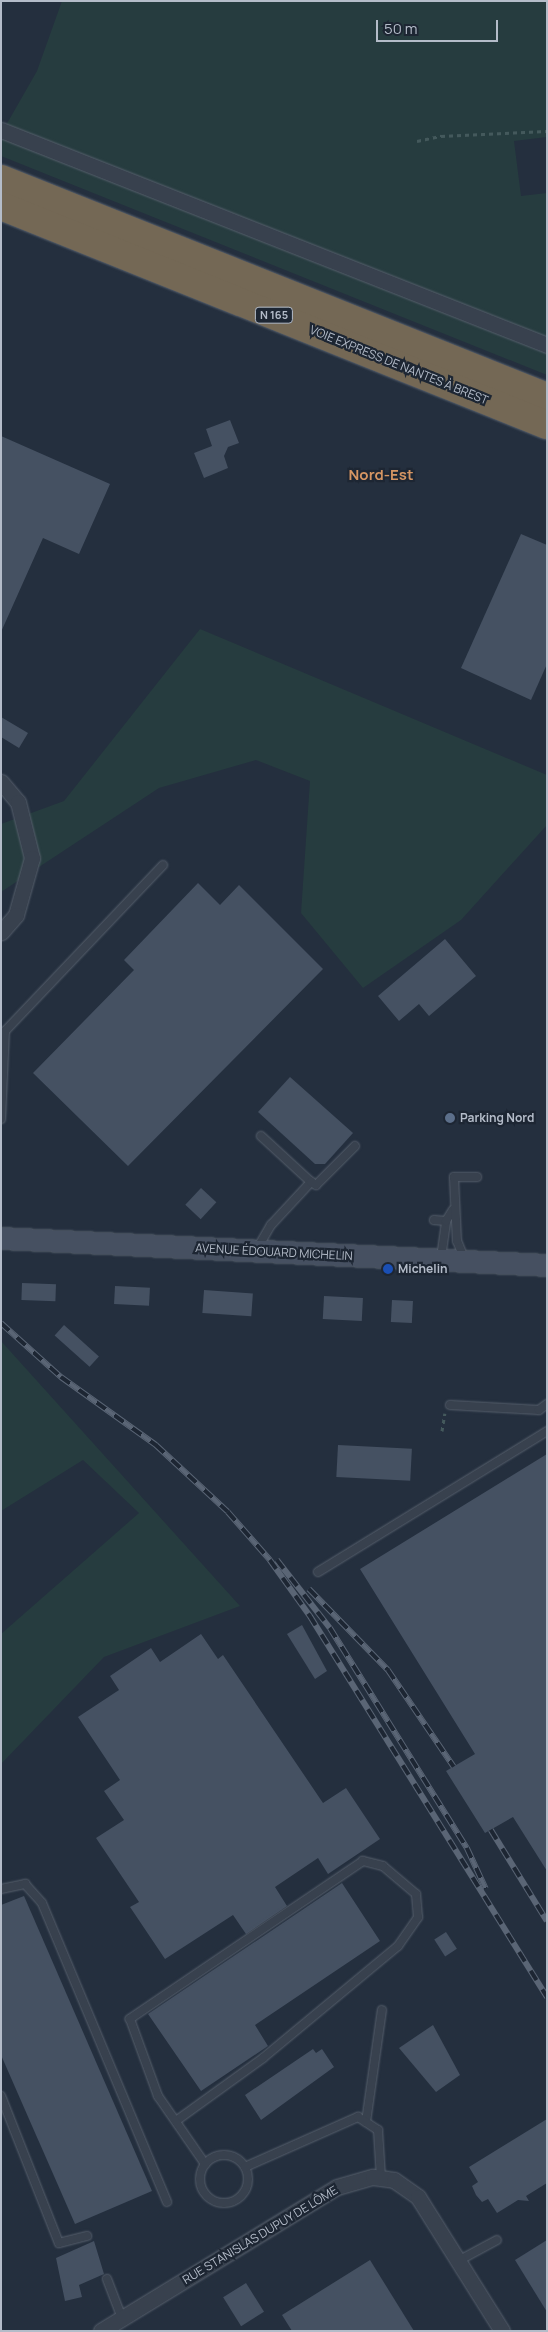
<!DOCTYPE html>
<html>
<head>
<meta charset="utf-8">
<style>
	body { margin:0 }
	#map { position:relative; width:548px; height:2332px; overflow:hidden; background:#242f3e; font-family:Manrope,sans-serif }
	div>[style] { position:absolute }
	.green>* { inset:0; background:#263c3f }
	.building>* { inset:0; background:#455162; transform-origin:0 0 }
	.path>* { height:3px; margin-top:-1.5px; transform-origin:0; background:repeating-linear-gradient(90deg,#44595c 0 4px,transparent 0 8px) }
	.roads { filter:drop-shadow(0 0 1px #565f6c) drop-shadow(0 0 1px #565f6c) }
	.lane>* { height:8px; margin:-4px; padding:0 4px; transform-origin:4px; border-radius:4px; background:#38414e }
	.lane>.ring { margin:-4px; padding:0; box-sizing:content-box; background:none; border:8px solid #38414e; border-radius:50% }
	.street>* { height:15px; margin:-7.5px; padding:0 7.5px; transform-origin:7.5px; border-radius:7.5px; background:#38414e }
	.secondary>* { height:21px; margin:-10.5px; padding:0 10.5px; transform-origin:10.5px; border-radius:10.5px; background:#465061 }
	.highway>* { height:28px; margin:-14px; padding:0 14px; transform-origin:14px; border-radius:14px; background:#746855 }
	.rail>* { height:5.5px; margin-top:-2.75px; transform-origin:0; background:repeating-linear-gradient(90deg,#1d2633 0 11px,#5a6575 0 22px); box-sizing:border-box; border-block:1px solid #5a6575 }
	.dots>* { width:14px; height:14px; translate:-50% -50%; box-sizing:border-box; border:2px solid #1d2633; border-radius:50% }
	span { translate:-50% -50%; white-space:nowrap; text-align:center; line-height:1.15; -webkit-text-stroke:4.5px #1d2633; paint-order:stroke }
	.shield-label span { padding:1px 4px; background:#1d2633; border:1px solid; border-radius:4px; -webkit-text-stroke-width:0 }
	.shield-label { font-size:11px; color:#b4bcc9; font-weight:700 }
	.street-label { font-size:12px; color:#b4bcc9 }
	.poi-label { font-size:12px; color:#b4bcc9; font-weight:700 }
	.left { translate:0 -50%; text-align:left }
	.quarter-label { font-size:15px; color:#d59563; font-weight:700 }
	.frame { position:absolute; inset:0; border:2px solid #b4bcc9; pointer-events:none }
	.scale { position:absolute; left:376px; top:20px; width:122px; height:22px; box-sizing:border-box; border:2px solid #b4bcc9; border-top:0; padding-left:6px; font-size:15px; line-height:18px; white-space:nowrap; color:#b4bcc9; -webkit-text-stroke:4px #1d2633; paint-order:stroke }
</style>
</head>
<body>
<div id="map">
	<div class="green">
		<i style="clip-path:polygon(62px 1px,547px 1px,547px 137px,514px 141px,521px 196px,547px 193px,547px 375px,1px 156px,1px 134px,37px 71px)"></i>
		<i style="clip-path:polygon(200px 629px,547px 775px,547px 825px,461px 920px,363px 988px,301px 913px,310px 781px,256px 760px,159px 788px,1px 892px,1px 824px,64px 801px)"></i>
		<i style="clip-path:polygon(1px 1341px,240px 1606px,104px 1657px,1px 1764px,1px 1634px,139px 1513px,83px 1460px,1px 1511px)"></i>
	</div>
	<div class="building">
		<i style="clip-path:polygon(230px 420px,239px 443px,228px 447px,224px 456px,228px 468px,204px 478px,194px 453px,212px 446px,206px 429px)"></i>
		<i style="clip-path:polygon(1px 436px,110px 484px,79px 554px,43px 538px,1px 632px)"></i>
		<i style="clip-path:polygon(521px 534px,547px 545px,547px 664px,531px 700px,461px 668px)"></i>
		<i style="clip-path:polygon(1px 717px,28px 733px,19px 748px,1px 737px)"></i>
		<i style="clip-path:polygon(198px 883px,220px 905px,239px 885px,323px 969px,128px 1166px,33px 1073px,134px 970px,124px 960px)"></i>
		<i style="clip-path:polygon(445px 939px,476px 976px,429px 1016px,419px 1004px,399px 1021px,378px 996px)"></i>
		<i style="clip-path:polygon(290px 1077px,353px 1133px,325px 1164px,315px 1164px,258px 1112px)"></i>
		<i style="left:201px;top:1188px;width:21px;height:23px;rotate:43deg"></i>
		<i style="left:22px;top:1283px;width:34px;height:17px;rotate:2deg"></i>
		<i style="left:115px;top:1286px;width:35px;height:18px;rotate:3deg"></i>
		<i style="left:204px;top:1290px;width:49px;height:23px;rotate:4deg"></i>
		<i style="left:324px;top:1296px;width:39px;height:23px;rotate:3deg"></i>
		<i style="left:392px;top:1300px;width:21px;height:22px;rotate:3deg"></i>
		<i style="left:64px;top:1325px;width:47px;height:14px;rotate:42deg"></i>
		<i style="left:338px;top:1445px;width:74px;height:32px;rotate:3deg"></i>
		<i style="clip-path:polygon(547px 1454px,547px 1871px,513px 1817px,485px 1833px,446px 1771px,475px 1754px,360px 1569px)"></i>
		<i style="clip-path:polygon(302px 1625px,327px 1671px,315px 1679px,287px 1634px)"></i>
		<i style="clip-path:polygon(201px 1634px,218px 1659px,223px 1655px,323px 1803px,346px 1788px,380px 1839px,328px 1874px,318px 1858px,275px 1887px,287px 1906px,246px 1934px,233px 1915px,165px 1959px,130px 1907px,139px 1902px,96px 1838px,124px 1820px,104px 1791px,120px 1780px,78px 1717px,119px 1690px,110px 1676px,151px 1648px,160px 1662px)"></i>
		<i style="clip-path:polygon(342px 1883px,380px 1941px,255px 2025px,268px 2046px,201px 2091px,148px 2014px)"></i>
		<i style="clip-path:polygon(24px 1896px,152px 2191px,75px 2224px,1px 2055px,1px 1905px)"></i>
		<i style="left:446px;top:1932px;width:20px;height:14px;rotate:57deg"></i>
		<i style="clip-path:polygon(433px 2025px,460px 2075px,436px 2092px,399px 2048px)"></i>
		<i style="clip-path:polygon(313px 2049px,316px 2053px,322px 2049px,334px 2067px,261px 2120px,245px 2095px)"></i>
		<i style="clip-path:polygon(547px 2119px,547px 2183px,526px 2196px,529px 2201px,518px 2200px,497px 2213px,488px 2199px,482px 2202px,476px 2195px,472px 2186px,478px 2182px,469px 2167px)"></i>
		<i style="clip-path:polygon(547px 2240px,547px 2312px,515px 2260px)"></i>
		<i style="clip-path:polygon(94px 2241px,104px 2274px,79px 2285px,82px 2297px,65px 2301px,56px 2258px)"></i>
		<i style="clip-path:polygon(370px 2260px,414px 2331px,292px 2331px,282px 2315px)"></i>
		<i style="left:246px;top:2283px;width:34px;height:27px;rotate:58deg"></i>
	</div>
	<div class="path">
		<i style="left:417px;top:141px;width:25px;rotate:-12deg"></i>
		<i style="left:441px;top:136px;width:106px;rotate:-2.7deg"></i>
		<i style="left:442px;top:1431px;width:18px;rotate:-81deg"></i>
	</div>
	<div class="roads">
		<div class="lane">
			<i style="left:1px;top:1119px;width:88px;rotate:-87.4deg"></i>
			<i style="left:5px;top:1031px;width:229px;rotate:-46.4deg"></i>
			<i style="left:261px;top:1136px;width:68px;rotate:42.6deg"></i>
			<i style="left:434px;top:1220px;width:12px;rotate:5deg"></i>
			<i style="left:257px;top:1249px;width:28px;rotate:-60deg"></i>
			<i style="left:271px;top:1225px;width:59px;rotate:-47.1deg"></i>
			<i style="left:311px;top:1182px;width:6px;rotate:31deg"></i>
			<i style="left:316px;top:1185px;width:55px;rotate:-45deg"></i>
			<i style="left:441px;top:1258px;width:37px;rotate:-82deg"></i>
			<i style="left:446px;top:1221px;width:13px;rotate:-58deg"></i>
			<i style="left:464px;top:1258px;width:18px;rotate:-112deg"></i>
			<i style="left:457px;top:1241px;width:64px;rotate:-92.7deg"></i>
			<i style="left:454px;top:1177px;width:23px"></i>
			<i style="left:450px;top:1405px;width:89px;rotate:3.2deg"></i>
			<i style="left:539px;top:1410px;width:10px;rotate:-37deg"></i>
			<i style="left:318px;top:1572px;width:269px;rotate:-31.6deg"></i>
			<i style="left:1px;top:1889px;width:25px;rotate:-12deg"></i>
			<i style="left:25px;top:1884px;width:25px;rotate:48deg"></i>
			<i style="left:42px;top:1903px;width:324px;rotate:67.3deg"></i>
			<i style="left:1px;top:2096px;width:158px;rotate:68.5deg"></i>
			<i style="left:59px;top:2243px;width:29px;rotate:-14deg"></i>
			<i style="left:176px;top:2121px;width:107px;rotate:-35.9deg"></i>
			<i style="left:263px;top:2058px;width:175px;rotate:-39.7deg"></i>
			<i style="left:398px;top:1946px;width:35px;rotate:-55deg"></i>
			<i style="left:418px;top:1917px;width:23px;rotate:-95deg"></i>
			<i style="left:416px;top:1894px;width:43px;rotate:-139.7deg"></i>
			<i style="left:383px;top:1866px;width:21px;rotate:-166deg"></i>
			<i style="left:363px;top:1861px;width:282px;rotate:145.9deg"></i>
			<i style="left:130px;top:2019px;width:82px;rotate:70deg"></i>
			<i style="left:158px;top:2096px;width:83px;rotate:55.3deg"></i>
			<i style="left:366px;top:2122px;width:113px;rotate:-81.9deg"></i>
			<i class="ring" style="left:200px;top:2155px;width:40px;height:40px"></i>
			<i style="left:245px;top:2167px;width:124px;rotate:-23.9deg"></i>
			<i style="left:358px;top:2117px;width:24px;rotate:33deg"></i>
			<i style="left:378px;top:2130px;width:48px;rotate:86.4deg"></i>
			<i style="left:458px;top:2261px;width:44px;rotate:-28.3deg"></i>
			<i style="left:107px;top:2279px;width:42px;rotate:69deg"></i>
		</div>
		<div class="street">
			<i style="left:1px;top:130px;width:587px;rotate:21.49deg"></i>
			<i style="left:1px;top:782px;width:26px;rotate:50deg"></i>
			<i style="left:18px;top:802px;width:58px;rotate:76deg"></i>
			<i style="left:32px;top:858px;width:59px;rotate:105.7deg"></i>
			<i style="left:16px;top:915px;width:23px;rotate:131deg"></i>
			<i style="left:101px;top:2331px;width:276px;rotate:-31.4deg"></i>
			<i style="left:337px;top:2187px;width:37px;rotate:-16deg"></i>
			<i style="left:373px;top:2177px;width:21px;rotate:8deg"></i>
			<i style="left:394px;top:2180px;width:29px;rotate:35deg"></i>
			<i style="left:418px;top:2197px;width:158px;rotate:57.9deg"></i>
		</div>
		<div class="secondary">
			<i style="left:1px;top:1238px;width:547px;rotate:2.83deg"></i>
		</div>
		<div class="highway">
			<i style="left:1px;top:179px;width:588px;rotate:21.77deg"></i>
			<i style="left:1px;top:206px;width:588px;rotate:21.86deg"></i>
		</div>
	</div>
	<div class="rail">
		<i style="left:1px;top:1323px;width:81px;rotate:42deg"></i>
		<i style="left:61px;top:1377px;width:117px;rotate:35.6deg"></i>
		<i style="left:156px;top:1445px;width:98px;rotate:42.9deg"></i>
		<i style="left:228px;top:1512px;width:64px;rotate:48.8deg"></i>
		<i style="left:270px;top:1560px;width:69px;rotate:54.5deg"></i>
		<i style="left:310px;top:1616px;width:449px;rotate:58.1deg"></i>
		<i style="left:277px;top:1560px;width:86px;rotate:52.1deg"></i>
		<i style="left:330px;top:1628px;width:259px;rotate:58.1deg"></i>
		<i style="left:467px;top:1848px;width:45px;rotate:65.1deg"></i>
		<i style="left:309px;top:1589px;width:113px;rotate:45.7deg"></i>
		<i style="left:388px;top:1670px;width:117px;rotate:55.8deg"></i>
		<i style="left:491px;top:1830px;width:107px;rotate:58.4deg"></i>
	</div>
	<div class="dots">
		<i style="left:450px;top:1118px;background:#5c6f8a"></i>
		<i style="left:388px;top:1269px;background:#1a4fb4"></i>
	</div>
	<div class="shield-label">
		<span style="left:274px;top:315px">N 165</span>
	</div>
	<div class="street-label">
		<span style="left:399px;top:365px;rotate:22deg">VOIE EXPRESS DE NANTES À BREST</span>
		<span style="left:274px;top:1252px;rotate:3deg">AVENUE ÉDOUARD MICHELIN</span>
		<span style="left:260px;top:2235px;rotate:-31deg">RUE STANISLAS DUPUY DE LÔME</span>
	</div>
	<div class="poi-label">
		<span class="left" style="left:460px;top:1118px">Parking Nord</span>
		<span class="left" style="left:398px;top:1269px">Michelin</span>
	</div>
	<div class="quarter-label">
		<span style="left:381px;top:475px">Nord-Est</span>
	</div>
	<div class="frame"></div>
	<div class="scale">50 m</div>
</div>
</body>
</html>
